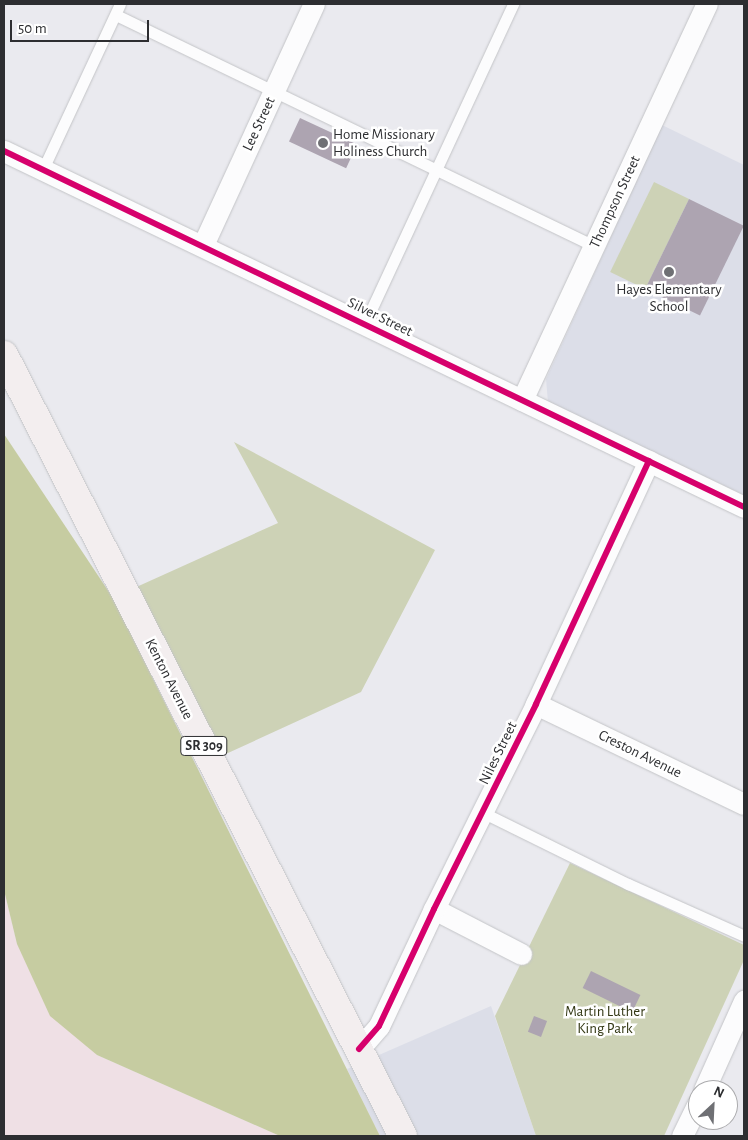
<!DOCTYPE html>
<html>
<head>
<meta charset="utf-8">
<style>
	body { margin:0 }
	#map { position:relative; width:748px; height:1140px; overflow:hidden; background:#eaeaef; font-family:"Alegreya Sans",sans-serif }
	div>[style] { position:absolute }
	.built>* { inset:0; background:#dcdee8 }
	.industrial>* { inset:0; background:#efe0e5 }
	.green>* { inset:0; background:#cdd2b6; transform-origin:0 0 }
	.forest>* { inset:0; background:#c6cca1 }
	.building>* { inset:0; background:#ada4b1; transform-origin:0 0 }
	.roads { filter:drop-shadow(0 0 1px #c3c4c7) drop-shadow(0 0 1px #c3c4c7) }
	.service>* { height:11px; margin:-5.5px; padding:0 5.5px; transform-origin:5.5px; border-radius:5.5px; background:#fcfcfd }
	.minor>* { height:21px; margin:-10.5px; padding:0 10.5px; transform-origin:10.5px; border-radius:10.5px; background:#fcfcfd }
	.primary>* { height:28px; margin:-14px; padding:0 14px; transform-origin:14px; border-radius:14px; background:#f3eeef }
	.cycleway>* { height:6px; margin:-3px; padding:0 3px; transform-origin:3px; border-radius:3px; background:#d6006c }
	.dots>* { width:14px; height:14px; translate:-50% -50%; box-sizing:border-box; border:2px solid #fff; border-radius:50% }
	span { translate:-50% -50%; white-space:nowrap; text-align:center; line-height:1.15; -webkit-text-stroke:5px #fff; paint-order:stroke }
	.shield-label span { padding:1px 4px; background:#fff; border:1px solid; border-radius:4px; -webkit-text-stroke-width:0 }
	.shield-label { font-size:14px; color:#2d2e31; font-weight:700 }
	.street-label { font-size:15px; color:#2d2e31 }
	.poi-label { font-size:15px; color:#2d2e31 }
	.left { translate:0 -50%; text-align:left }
	.park-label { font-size:15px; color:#333814 }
	.frame { position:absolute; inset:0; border:5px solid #2d2e31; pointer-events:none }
	.north { position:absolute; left:688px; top:1080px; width:50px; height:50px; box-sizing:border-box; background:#fff; border:1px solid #ababad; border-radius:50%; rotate:25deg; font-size:14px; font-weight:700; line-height:20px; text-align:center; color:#2d2e31 }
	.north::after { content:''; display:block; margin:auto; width:18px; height:22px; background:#6f7074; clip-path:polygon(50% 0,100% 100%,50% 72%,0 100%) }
	.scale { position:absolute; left:10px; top:20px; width:139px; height:22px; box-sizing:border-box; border:2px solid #2d2e31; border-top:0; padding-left:6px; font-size:15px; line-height:18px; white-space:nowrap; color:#2d2e31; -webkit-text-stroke:4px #fff; paint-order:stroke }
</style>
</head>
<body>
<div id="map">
	<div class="built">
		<i style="clip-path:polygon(662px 125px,744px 165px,744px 495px,548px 402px,546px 379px)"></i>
		<i style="clip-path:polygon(491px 1006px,536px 1136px,380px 1136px,347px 1069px)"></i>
	</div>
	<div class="industrial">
		<i style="clip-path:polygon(4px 890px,17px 944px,97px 1055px,280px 1136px,4px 1136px)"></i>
	</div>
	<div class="green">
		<i style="left:654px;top:182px;width:39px;height:100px;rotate:26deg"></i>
		<i style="clip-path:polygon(234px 442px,435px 550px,361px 692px,217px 758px,132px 589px,278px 523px)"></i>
		<i style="clip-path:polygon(570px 863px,744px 945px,744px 960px,664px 1136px,536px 1136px,495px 1016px)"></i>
	</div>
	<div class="forest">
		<i style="clip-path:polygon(4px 434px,113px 598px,380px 1136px,280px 1136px,97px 1055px,50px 1016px,17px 944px,4px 890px)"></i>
	</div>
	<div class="building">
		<i style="left:300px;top:118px;width:63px;height:26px;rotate:25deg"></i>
		<i style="left:689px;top:199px;width:61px;height:100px;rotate:26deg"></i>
		<i style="left:591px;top:971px;width:55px;height:19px;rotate:26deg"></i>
		<i style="left:534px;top:1016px;width:14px;height:17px;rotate:21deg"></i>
	</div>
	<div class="roads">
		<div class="service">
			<i style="left:116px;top:15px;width:531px;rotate:25.79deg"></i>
			<i style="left:43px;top:169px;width:182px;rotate:-65deg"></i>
			<i style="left:365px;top:323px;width:352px;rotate:-65.1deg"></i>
			<i style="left:482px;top:812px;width:163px;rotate:26.3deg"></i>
			<i style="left:628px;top:884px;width:127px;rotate:24.1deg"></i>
		</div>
		<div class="minor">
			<i style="left:4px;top:151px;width:821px;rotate:25.69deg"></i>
			<i style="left:203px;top:245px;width:265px;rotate:-65.3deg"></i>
			<i style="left:522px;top:400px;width:437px;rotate:-65deg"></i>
			<i style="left:536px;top:704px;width:231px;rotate:25.7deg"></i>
			<i style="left:434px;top:909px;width:98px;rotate:27.3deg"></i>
			<i style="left:359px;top:1049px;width:30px;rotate:-49deg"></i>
			<i style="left:379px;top:1026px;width:129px;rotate:-64.8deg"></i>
			<i style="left:434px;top:909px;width:229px;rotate:-63.5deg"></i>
			<i style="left:536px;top:704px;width:268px;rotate:-65.1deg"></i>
			<i style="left:704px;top:1090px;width:98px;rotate:-65.8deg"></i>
			<i style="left:682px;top:1136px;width:37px;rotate:-64deg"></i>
		</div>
		<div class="primary">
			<i style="left:4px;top:355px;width:877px;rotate:62.94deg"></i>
		</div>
	</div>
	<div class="cycleway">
		<i style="left:4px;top:151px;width:821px;rotate:25.69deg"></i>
		<i style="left:359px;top:1049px;width:30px;rotate:-49deg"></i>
		<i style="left:379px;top:1026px;width:129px;rotate:-64.8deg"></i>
		<i style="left:434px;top:909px;width:229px;rotate:-63.5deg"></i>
		<i style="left:536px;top:704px;width:268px;rotate:-65.1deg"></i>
	</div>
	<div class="dots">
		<i style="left:323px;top:143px;background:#6f7074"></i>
		<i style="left:669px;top:272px;background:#6f7074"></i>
	</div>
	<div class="shield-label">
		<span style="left:204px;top:746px">SR 309</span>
	</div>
	<div class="street-label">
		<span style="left:259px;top:124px;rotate:-65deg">Lee Street</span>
		<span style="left:615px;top:202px;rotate:-65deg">Thompson Street</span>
		<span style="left:380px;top:317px;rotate:26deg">Silver Street</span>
		<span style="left:169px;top:679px;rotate:63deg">Kenton Avenue</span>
		<span style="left:498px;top:753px;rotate:-64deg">Niles Street</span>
		<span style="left:640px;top:754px;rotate:26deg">Creston Avenue</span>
	</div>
	<div class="poi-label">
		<span class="left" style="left:333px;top:143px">Home Missionary<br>Holiness Church</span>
		<span style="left:669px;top:298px">Hayes Elementary<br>School</span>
	</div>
	<div class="park-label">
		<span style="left:605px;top:1020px">Martin Luther<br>King Park</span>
	</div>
	<div class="frame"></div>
	<div class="north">N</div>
	<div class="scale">50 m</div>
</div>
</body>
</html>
